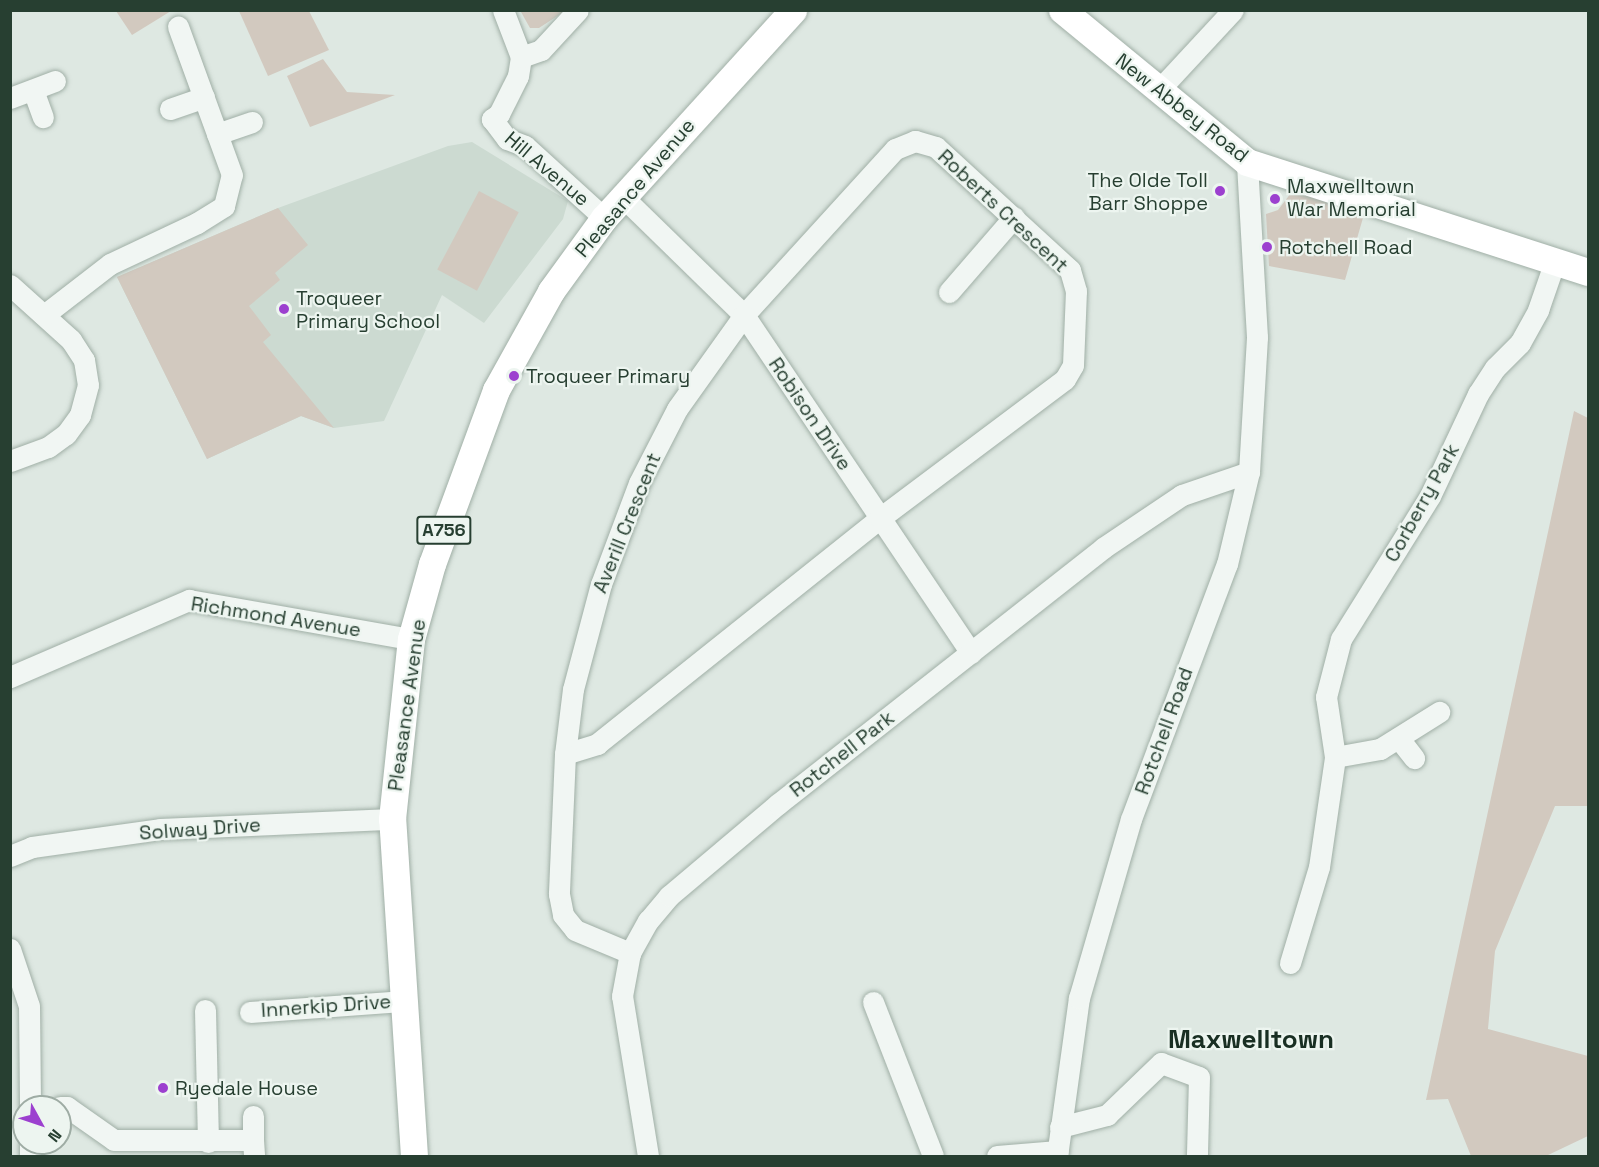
<!DOCTYPE html>
<html>
<head>
<meta charset="utf-8">
<style>
	body { margin:0 }
	#map { position:relative; width:1599px; height:1167px; overflow:hidden; background:#dee8e2; font-family:"Space Grotesk",sans-serif }
	div>[style] { position:absolute }
	.built>* { inset:0; background:#ccdad1 }
	.green>* { inset:0; background:#d2c9bf; transform-origin:0 0 }
	.roads { filter:drop-shadow(0 0 2px #a0afa6) drop-shadow(0 0 2px #a0afa6) }
	.minor>* { height:21px; margin:-10.5px; padding:0 10.5px; transform-origin:10.5px; border-radius:10.5px; background:#f1f6f3 }
	.major>* { height:27px; margin:-13.5px; padding:0 13.5px; transform-origin:13.5px; border-radius:13.5px; background:#fff }
	.dots>* { width:16px; height:16px; translate:-50% -50%; box-sizing:border-box; border:3px solid #edf5f0; border-radius:50% }
	span { translate:-50% -50%; white-space:nowrap; text-align:center; line-height:1.15; -webkit-text-stroke:4.5px #edf5f0; paint-order:stroke }
	.shield-label span { padding:2px 4px; background:#edf5f0; border:2px solid; border-radius:4px; -webkit-text-stroke-width:0 }
	.shield-label { font-size:18px; color:#273f31; font-weight:700 }
	.street-label { font-size:20px; color:#273f31 }
	.poi-label { font-size:20px; color:#273f31 }
	.right { translate:-100% -50%; text-align:right }
	.left { translate:0 -50%; text-align:left }
	.district-label { font-size:26px; color:#192f23; font-weight:700 }
	.frame { position:absolute; inset:0; border:12px solid #273f31; pointer-events:none }
	.north { position:absolute; left:12px; top:1095px; width:60px; height:60px; box-sizing:border-box; background:#edf5f0; border:2px solid #9eaca4; border-radius:50%; rotate:130deg; font-size:16px; font-weight:700; line-height:24px; text-align:center; color:#273f31 }
	.north::after { content:''; display:block; margin:auto; width:21px; height:27px; background:#9c40cf; clip-path:polygon(50% 0,100% 100%,50% 72%,0 100%) }
</style>
</head>
<body>
<div id="map">
	<div class="built">
		<i style="clip-path:polygon(472px 142px,568px 201px,563px 219px,484px 323px,442px 295px,384px 421px,334px 428px,301px 416px,207px 459px,117px 277px,278px 208px,448px 146px)"></i>
	</div>
	<div class="green">
		<i style="clip-path:polygon(524px 10px,565px 11px,539px 28px,530px 28px,521px 12px)"></i>
		<i style="clip-path:polygon(116px 11px,171px 11px,132px 35px)"></i>
		<i style="clip-path:polygon(239px 11px,309px 11px,329px 50px,268px 76px)"></i>
		<i style="clip-path:polygon(323px 59px,347px 92px,395px 95px,310px 127px,287px 76px)"></i>
		<i style="clip-path:polygon(1294px 189px,1365px 211px,1345px 280px,1269px 266px,1266px 214px,1278px 210px)"></i>
		<i style="left:479px;top:191px;width:45px;height:89px;rotate:28deg"></i>
		<i style="clip-path:polygon(278px 208px,308px 245px,275px 273px,280px 280px,249px 306px,271px 335px,263px 342px,334px 428px,301px 416px,207px 459px,117px 277px)"></i>
		<i style="clip-path:polygon(1574px 411px,1588px 418px,1588px 806px,1555px 806px,1495px 951px,1488px 1029px,1588px 1056px,1588px 1136px,1546px 1156px,1471px 1156px,1448px 1099px,1426px 1100px)"></i>
	</div>
	<div class="roads">
		<div class="minor">
			<i style="left:503px;top:10px;width:50px;rotate:69deg"></i>
			<i style="left:521px;top:57px;width:19px;rotate:99deg"></i>
			<i style="left:518px;top:76px;width:42px;rotate:116.6deg"></i>
			<i style="left:499px;top:114px;width:9px;rotate:144deg"></i>
			<i style="left:492px;top:119px;width:25px;rotate:53deg"></i>
			<i style="left:507px;top:139px;width:19px;rotate:21deg"></i>
			<i style="left:525px;top:146px;width:107px;rotate:42.3deg"></i>
			<i style="left:521px;top:57px;width:21px;rotate:-19deg"></i>
			<i style="left:541px;top:50px;width:54px;rotate:-47.2deg"></i>
			<i style="left:33px;top:90px;width:29px;rotate:70deg"></i>
			<i style="left:1158px;top:91px;width:110px;rotate:-47.2deg"></i>
			<i style="left:10px;top:98px;width:48px;rotate:-20.7deg"></i>
			<i style="left:170px;top:109px;width:36px;rotate:-19deg"></i>
			<i style="left:217px;top:134px;width:37px;rotate:-19deg"></i>
			<i style="left:623px;top:197px;width:169px;rotate:44.3deg"></i>
			<i style="left:744px;top:315px;width:407px;rotate:56.1deg"></i>
			<i style="left:10px;top:285px;width:82px;rotate:42deg"></i>
			<i style="left:71px;top:340px;width:24px;rotate:57deg"></i>
			<i style="left:84px;top:360px;width:25px;rotate:81deg"></i>
			<i style="left:88px;top:385px;width:31px;rotate:105deg"></i>
			<i style="left:80px;top:415px;width:24px;rotate:126deg"></i>
			<i style="left:66px;top:434px;width:22px;rotate:144deg"></i>
			<i style="left:48px;top:447px;width:40px;rotate:159.8deg"></i>
			<i style="left:949px;top:292px;width:99px;rotate:-49.1deg"></i>
			<i style="left:44px;top:315px;width:83px;rotate:-37.7deg"></i>
			<i style="left:110px;top:264px;width:96px;rotate:-25.2deg"></i>
			<i style="left:197px;top:223px;width:32px;rotate:-32deg"></i>
			<i style="left:224px;top:206px;width:32px;rotate:-76deg"></i>
			<i style="left:232px;top:175px;width:158px;rotate:-110deg"></i>
			<i style="left:10px;top:677px;width:195px;rotate:-23.3deg"></i>
			<i style="left:189px;top:600px;width:225px;rotate:10deg"></i>
			<i style="left:1400px;top:740px;width:23px;rotate:52deg"></i>
			<i style="left:565px;top:754px;width:34px;rotate:-17deg"></i>
			<i style="left:597px;top:744px;width:362px;rotate:-38.6deg"></i>
			<i style="left:880px;top:518px;width:231px;rotate:-36.9deg"></i>
			<i style="left:1065px;top:379px;width:16px;rotate:-60deg"></i>
			<i style="left:1073px;top:365px;width:74px;rotate:-87.7deg"></i>
			<i style="left:1076px;top:291px;width:22px;rotate:-106deg"></i>
			<i style="left:1070px;top:270px;width:182px;rotate:-137.5deg"></i>
			<i style="left:936px;top:147px;width:22px;rotate:-164deg"></i>
			<i style="left:915px;top:141px;width:22px;rotate:158deg"></i>
			<i style="left:895px;top:149px;width:224px;rotate:132.3deg"></i>
			<i style="left:744px;top:315px;width:115px;rotate:125.5deg"></i>
			<i style="left:677px;top:409px;width:83px;rotate:117.2deg"></i>
			<i style="left:639px;top:483px;width:108px;rotate:110.6deg"></i>
			<i style="left:601px;top:584px;width:109px;rotate:104.9deg"></i>
			<i style="left:573px;top:689px;width:65px;rotate:97deg"></i>
			<i style="left:565px;top:754px;width:140px;rotate:92.5deg"></i>
			<i style="left:559px;top:894px;width:21px;rotate:79deg"></i>
			<i style="left:563px;top:915px;width:19px;rotate:51deg"></i>
			<i style="left:575px;top:930px;width:60px;rotate:22.7deg"></i>
			<i style="left:1335px;top:757px;width:46px;rotate:-10.1deg"></i>
			<i style="left:1380px;top:749px;width:70px;rotate:-32.1deg"></i>
			<i style="left:10px;top:856px;width:24px;rotate:-22deg"></i>
			<i style="left:32px;top:847px;width:129px;rotate:-8deg"></i>
			<i style="left:160px;top:829px;width:232px;rotate:-2.5deg"></i>
			<i style="left:10px;top:949px;width:60px;rotate:71.6deg"></i>
			<i style="left:29px;top:1006px;width:101px;rotate:89.4deg"></i>
			<i style="left:1290px;top:963px;width:100px;rotate:-73.2deg"></i>
			<i style="left:1319px;top:867px;width:111px;rotate:-81.7deg"></i>
			<i style="left:1335px;top:757px;width:61px;rotate:-98.5deg"></i>
			<i style="left:1326px;top:697px;width:60px;rotate:-75.5deg"></i>
			<i style="left:1341px;top:639px;width:168px;rotate:-58.1deg"></i>
			<i style="left:1430px;top:496px;width:113px;rotate:-64.8deg"></i>
			<i style="left:1478px;top:394px;width:31px;rotate:-57deg"></i>
			<i style="left:1495px;top:368px;width:35px;rotate:-45deg"></i>
			<i style="left:1520px;top:343px;width:38px;rotate:-61deg"></i>
			<i style="left:1538px;top:310px;width:52px;rotate:-70.9deg"></i>
			<i style="left:873px;top:1002px;width:165px;rotate:68.7deg"></i>
			<i style="left:205px;top:1010px;width:132px;rotate:88.7deg"></i>
			<i style="left:250px;top:1012px;width:152px;rotate:-4.1deg"></i>
			<i style="left:60px;top:1107px;width:7px"></i>
			<i style="left:67px;top:1107px;width:57px;rotate:35.1deg"></i>
			<i style="left:114px;top:1140px;width:139px"></i>
			<i style="left:253px;top:1140px;width:16px;rotate:86deg"></i>
			<i style="left:1060px;top:1127px;width:49px;rotate:-14.3deg"></i>
			<i style="left:1107px;top:1115px;width:75px;rotate:-43.9deg"></i>
			<i style="left:1161px;top:1063px;width:40px;rotate:20.2deg"></i>
			<i style="left:1199px;top:1077px;width:79px;rotate:91.5deg"></i>
			<i style="left:253px;top:1140px;width:24px;rotate:-90deg"></i>
			<i style="left:30px;top:1156px;width:13px;rotate:-90deg"></i>
			<i style="left:648px;top:1156px;width:162px;rotate:-99.2deg"></i>
			<i style="left:622px;top:996px;width:44px;rotate:-79.5deg"></i>
			<i style="left:630px;top:953px;width:37px;rotate:-61deg"></i>
			<i style="left:648px;top:921px;width:33px;rotate:-50deg"></i>
			<i style="left:669px;top:896px;width:143px;rotate:-40.2deg"></i>
			<i style="left:778px;top:804px;width:414px;rotate:-38.2deg"></i>
			<i style="left:1103px;top:548px;width:95px;rotate:-33.9deg"></i>
			<i style="left:1182px;top:495px;width:71px;rotate:-18.9deg"></i>
			<i style="left:997px;top:1156px;width:61px;rotate:-4.7deg"></i>
			<i style="left:1057px;top:1156px;width:160px;rotate:-82.1deg"></i>
			<i style="left:1079px;top:998px;width:186px;rotate:-73.8deg"></i>
			<i style="left:1131px;top:819px;width:272px;rotate:-69.4deg"></i>
			<i style="left:1227px;top:564px;width:95px;rotate:-76.6deg"></i>
			<i style="left:1249px;top:472px;width:135px;rotate:-86.6deg"></i>
			<i style="left:1257px;top:337px;width:175px;rotate:-93.3deg"></i>
		</div>
		<div class="major">
			<i style="left:1062px;top:10px;width:239px;rotate:39.4deg"></i>
			<i style="left:1247px;top:162px;width:358px;rotate:17.9deg"></i>
			<i style="left:414px;top:1156px;width:338px;rotate:-93.7deg"></i>
			<i style="left:392px;top:819px;width:181px;rotate:-84deg"></i>
			<i style="left:411px;top:639px;width:78px;rotate:-74.4deg"></i>
			<i style="left:432px;top:564px;width:185px;rotate:-69.8deg"></i>
			<i style="left:496px;top:390px;width:113px;rotate:-60.9deg"></i>
			<i style="left:551px;top:291px;width:90px;rotate:-54deg"></i>
			<i style="left:604px;top:218px;width:281px;rotate:-47.7deg"></i>
		</div>
	</div>
	<div class="dots">
		<i style="left:1220px;top:191px;background:#9c40cf"></i>
		<i style="left:1275px;top:199px;background:#9c40cf"></i>
		<i style="left:1267px;top:247px;background:#9c40cf"></i>
		<i style="left:284px;top:309px;background:#9c40cf"></i>
		<i style="left:514px;top:376px;background:#9c40cf"></i>
		<i style="left:163px;top:1088px;background:#9c40cf"></i>
	</div>
	<div class="shield-label">
		<span style="left:444px;top:530px">A756</span>
	</div>
	<div class="street-label">
		<span style="left:1182px;top:108px;rotate:38deg">New Abbey Road</span>
		<span style="left:547px;top:169px;rotate:40deg">Hill Avenue</span>
		<span style="left:635px;top:188px;rotate:-50deg">Pleasance Avenue</span>
		<span style="left:1003px;top:211px;rotate:43deg">Roberts Crescent</span>
		<span style="left:810px;top:414px;rotate:56deg">Robison Drive</span>
		<span style="left:1422px;top:503px;rotate:-61deg">Corberry Park</span>
		<span style="left:627px;top:523px;rotate:-68deg">Averill Crescent</span>
		<span style="left:276px;top:617px;rotate:9deg">Richmond Avenue</span>
		<span style="left:407px;top:705px;rotate:-82deg">Pleasance Avenue</span>
		<span style="left:1164px;top:731px;rotate:-70deg">Rotchell Road</span>
		<span style="left:842px;top:754px;rotate:-38deg">Rotchell Park</span>
		<span style="left:200px;top:829px;rotate:-4deg">Solway Drive</span>
		<span style="left:326px;top:1006px;rotate:-4deg">Innerkip Drive</span>
	</div>
	<div class="poi-label">
		<span class="right" style="left:1208px;top:192px">The Olde Toll<br>Barr Shoppe</span>
		<span class="left" style="left:1287px;top:198px">Maxwelltown<br>War Memorial</span>
		<span class="left" style="left:1279px;top:247px">Rotchell Road</span>
		<span class="left" style="left:296px;top:310px">Troqueer<br>Primary School</span>
		<span class="left" style="left:526px;top:376px">Troqueer Primary</span>
		<span class="left" style="left:175px;top:1088px">Ryedale House</span>
	</div>
	<div class="district-label">
		<span style="left:1251px;top:1040px">Maxwelltown</span>
	</div>
	<div class="frame"></div>
	<div class="north">N</div>
</div>
</body>
</html>
